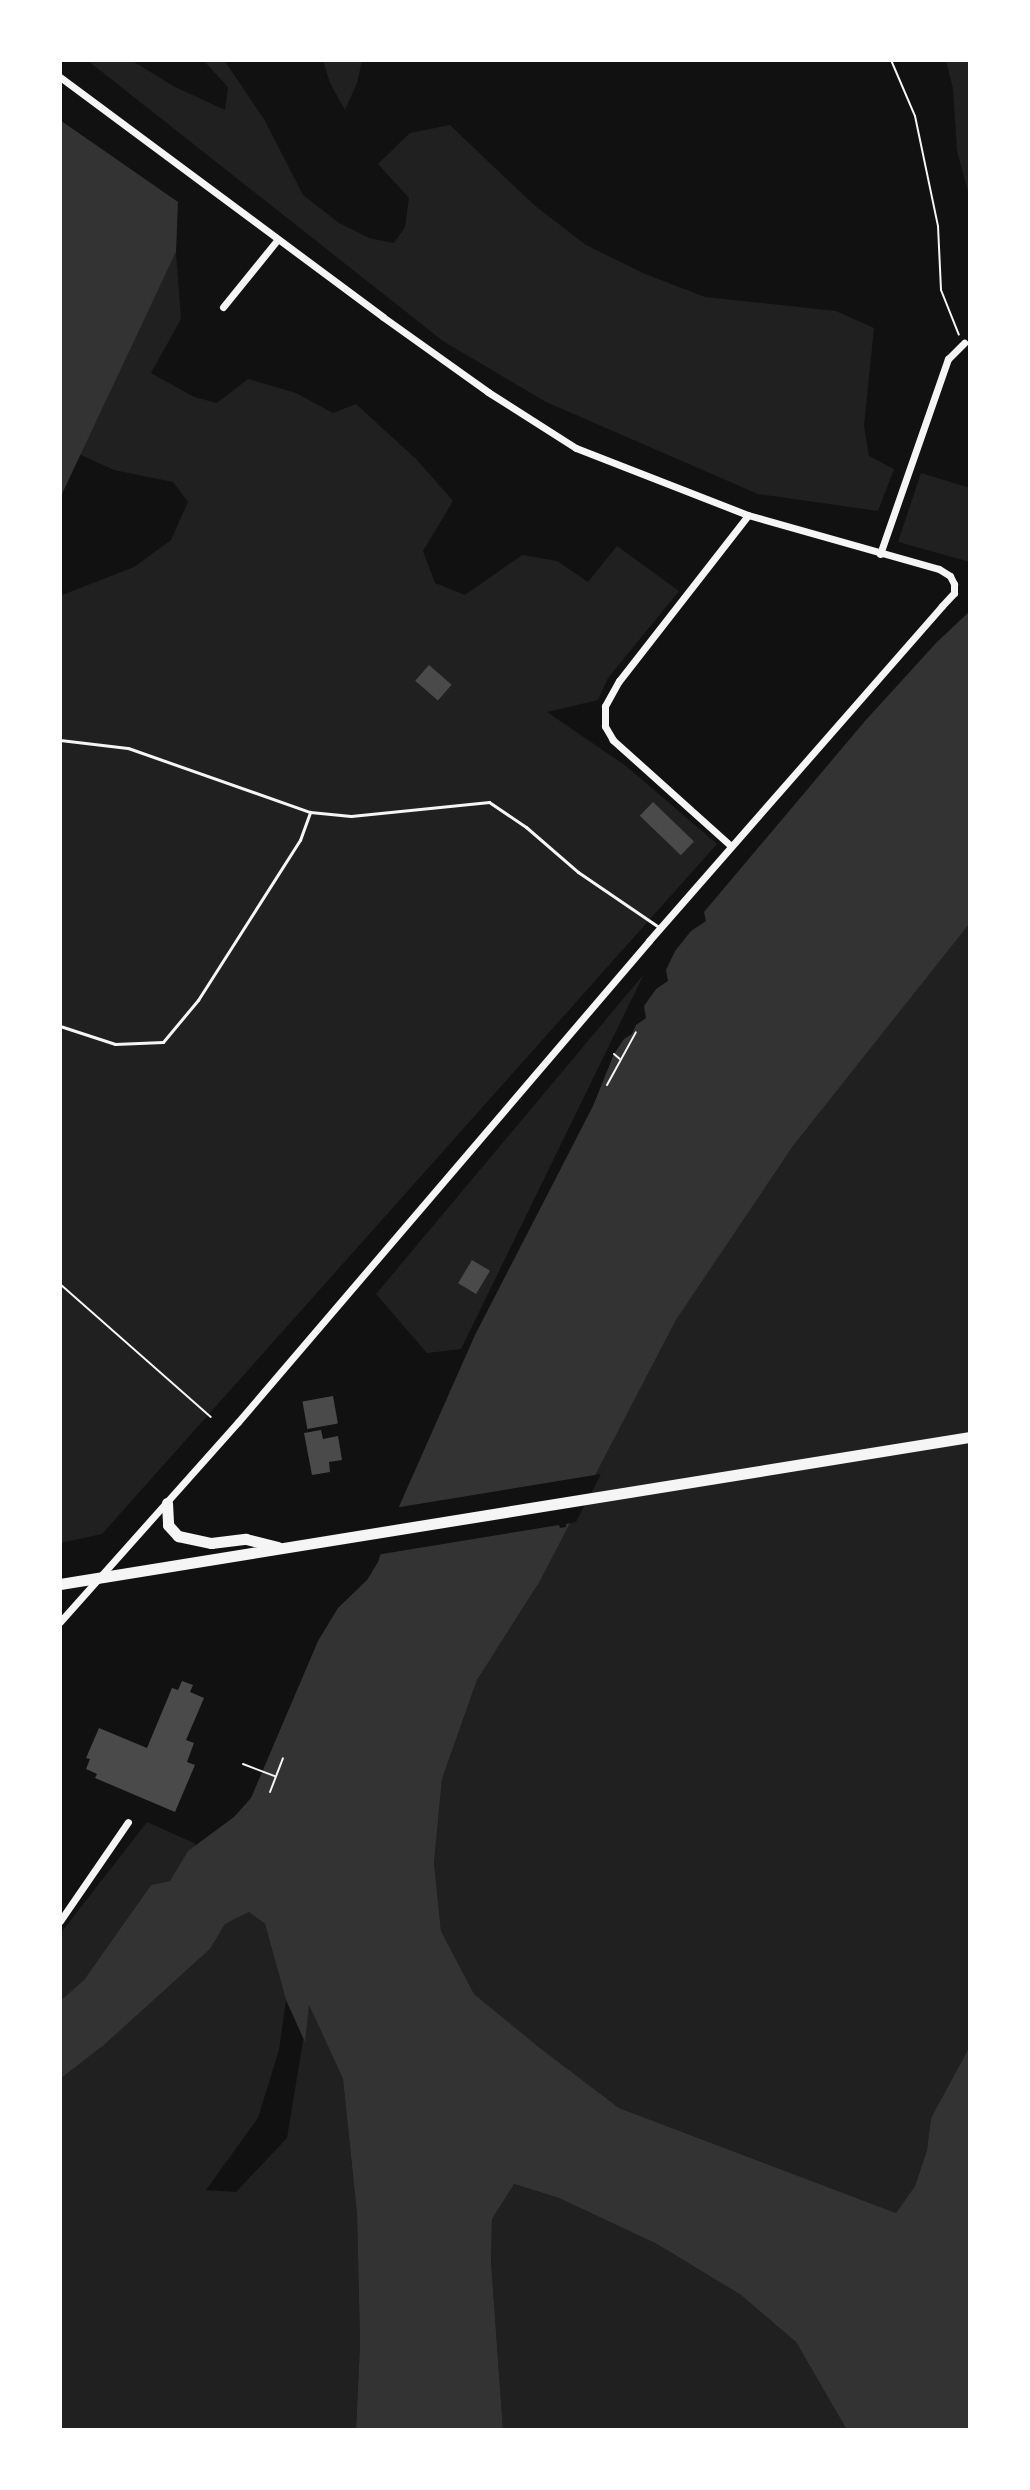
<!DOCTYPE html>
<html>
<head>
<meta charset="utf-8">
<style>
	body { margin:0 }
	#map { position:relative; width:1030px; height:2490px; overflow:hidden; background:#111; font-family:Mulish,sans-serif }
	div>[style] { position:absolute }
	.green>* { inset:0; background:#202020 }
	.water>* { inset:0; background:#333 }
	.pier>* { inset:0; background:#111 }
	.building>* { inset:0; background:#4a4a4a; transform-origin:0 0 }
	.path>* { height:2px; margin:-1px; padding:0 1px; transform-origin:1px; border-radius:1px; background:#f5f5f5 }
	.service>* { height:3px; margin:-1.5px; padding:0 1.5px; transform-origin:1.5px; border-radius:1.5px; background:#f5f5f5 }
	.minor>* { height:7px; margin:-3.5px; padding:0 3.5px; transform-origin:3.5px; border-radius:3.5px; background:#f5f5f5 }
	.primary>* { height:11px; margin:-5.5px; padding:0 5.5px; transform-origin:5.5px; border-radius:5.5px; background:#f5f5f5 }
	span { translate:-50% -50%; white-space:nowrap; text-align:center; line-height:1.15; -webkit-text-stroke:7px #fff; paint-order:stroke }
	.frame { position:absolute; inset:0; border:62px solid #fff; pointer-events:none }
</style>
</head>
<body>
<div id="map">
	<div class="green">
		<i style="clip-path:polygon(87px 60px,131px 60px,173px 86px,225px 110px,228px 87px,203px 60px,224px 60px,264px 119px,303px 195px,339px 223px,369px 238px,394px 243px,405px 227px,409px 198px,378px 164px,410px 133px,450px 125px,534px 205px,586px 245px,645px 274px,705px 297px,836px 311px,874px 328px,864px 426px,869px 456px,894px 469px,878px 511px,758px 494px,546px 402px,443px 341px)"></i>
		<i style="clip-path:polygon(323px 60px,362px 60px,357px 83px,345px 110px,330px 83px)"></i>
		<i style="clip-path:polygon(946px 60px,970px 60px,970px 199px,957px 151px,953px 89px)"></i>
		<i style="clip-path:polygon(176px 252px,181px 319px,151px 373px,194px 397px,217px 403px,248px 379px,296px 393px,333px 413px,356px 404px,417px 460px,453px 501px,423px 551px,435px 583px,465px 595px,522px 555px,557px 561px,588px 582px,617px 546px,679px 591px,608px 678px,598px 700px,547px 712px,626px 766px,717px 844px,102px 1534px,60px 1543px,60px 596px,134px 567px,171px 540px,188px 502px,173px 482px,114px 470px,79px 454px)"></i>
		<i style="clip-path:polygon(921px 473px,970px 488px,970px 562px,898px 542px)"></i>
		<i style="clip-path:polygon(970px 923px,970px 2046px,931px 2118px,927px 2150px,915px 2186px,896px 2213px,619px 2108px,540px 2048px,474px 1994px,441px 1931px,434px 1863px,442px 1779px,477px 1680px,540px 1581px,676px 1320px,793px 1146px)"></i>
		<i style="clip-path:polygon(644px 974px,461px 1349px,427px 1353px,376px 1294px)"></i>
		<i style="clip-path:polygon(147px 1822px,196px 1844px,170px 1881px,151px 1885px,84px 1980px,60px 2001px,60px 1934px)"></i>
		<i style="clip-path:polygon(249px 1912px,265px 1924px,286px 2000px,279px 2050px,258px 2118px,206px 2190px,236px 2192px,287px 2138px,309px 2005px,343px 2079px,357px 2214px,360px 2343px,356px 2430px,60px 2430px,60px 2079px,104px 2045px,210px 1949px,225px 1924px)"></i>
		<i style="clip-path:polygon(513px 2184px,559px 2198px,657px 2244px,741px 2295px,796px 2342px,847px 2430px,503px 2430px,491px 2261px,492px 2219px)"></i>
	</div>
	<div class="water">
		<i style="clip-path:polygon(60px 120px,178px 202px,176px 252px,60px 498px)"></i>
		<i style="clip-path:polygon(970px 611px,970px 923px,793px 1146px,676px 1320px,540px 1581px,477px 1680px,442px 1779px,434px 1863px,441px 1931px,474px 1994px,540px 2048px,619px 2108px,896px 2213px,915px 2186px,927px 2150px,931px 2118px,970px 2046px,970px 2430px,847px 2430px,796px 2342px,741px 2295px,657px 2244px,559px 2198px,514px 2184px,492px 2219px,491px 2261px,503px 2430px,356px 2430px,360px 2343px,357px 2214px,343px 2079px,309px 2005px,305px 2042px,286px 2000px,265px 1924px,249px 1912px,225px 1924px,210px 1949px,104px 2045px,60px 2079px,60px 2001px,84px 1980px,151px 1885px,170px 1881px,188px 1851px,234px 1817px,251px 1798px,318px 1641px,338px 1608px,367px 1580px,378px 1562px,390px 1527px,475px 1335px,593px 1106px,614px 1054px,624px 1039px,632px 1034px,636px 1025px,646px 1018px,644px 1006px,656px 989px,668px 981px,666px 970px,675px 951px,691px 931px,706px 921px,704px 912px,865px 721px,937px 642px)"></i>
	</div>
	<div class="pier">
		<i style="clip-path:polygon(601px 1474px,576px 1522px,566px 1524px,566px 1527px,560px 1528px,559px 1525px,376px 1555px,394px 1508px)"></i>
	</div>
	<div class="building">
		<i style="left:429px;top:665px;width:30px;height:21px;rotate:41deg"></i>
		<i style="left:653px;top:802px;width:57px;height:19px;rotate:44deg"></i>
		<i style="left:472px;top:1260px;width:21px;height:27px;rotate:31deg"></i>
		<i style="left:333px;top:1396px;width:28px;height:31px;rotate:80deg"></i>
		<i style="clip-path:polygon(321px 1430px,323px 1439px,338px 1436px,342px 1460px,329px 1462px,330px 1472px,312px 1475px,304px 1433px)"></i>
		<i style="clip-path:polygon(182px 1681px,193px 1685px,190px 1692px,204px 1698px,186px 1740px,194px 1743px,187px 1762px,195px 1765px,175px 1812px,95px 1778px,97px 1774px,86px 1769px,90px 1759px,86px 1758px,99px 1728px,147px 1748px,172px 1688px,178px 1690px)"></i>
	</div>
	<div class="path">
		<i style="left:891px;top:60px;width:61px;rotate:66.8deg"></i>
		<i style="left:915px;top:116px;width:112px;rotate:78.2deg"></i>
		<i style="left:938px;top:226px;width:64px;rotate:87.3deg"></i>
		<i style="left:941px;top:290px;width:48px;rotate:68.2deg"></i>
		<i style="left:614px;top:1054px;width:8px;rotate:40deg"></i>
		<i style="left:607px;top:1085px;width:60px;rotate:-61.3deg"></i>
		<i style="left:60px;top:1284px;width:201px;rotate:41.4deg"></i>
		<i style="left:243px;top:1764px;width:34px;rotate:21deg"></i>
		<i style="left:270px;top:1792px;width:36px;rotate:-69deg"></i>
	</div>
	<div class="service">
		<i style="left:60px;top:740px;width:68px;rotate:6.7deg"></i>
		<i style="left:128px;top:748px;width:193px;rotate:19.4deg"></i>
		<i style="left:310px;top:812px;width:41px;rotate:5.6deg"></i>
		<i style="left:351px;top:816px;width:139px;rotate:-5.8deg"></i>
		<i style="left:489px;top:802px;width:45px;rotate:34deg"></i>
		<i style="left:526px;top:827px;width:69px;rotate:40.9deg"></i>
		<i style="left:578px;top:872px;width:99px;rotate:34.3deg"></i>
		<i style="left:60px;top:1026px;width:58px;rotate:18.1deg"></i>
		<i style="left:115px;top:1044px;width:48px;rotate:-2.4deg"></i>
		<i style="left:163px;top:1042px;width:55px;rotate:-50.2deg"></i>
		<i style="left:198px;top:1000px;width:190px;rotate:-57.5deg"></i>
		<i style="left:300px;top:840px;width:30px;rotate:-70deg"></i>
	</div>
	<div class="minor">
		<i style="left:60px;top:77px;width:402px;rotate:36.6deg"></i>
		<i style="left:383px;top:317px;width:129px;rotate:35.5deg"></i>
		<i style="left:488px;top:392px;width:104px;rotate:32.5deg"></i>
		<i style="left:576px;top:448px;width:185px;rotate:21.3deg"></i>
		<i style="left:748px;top:515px;width:198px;rotate:15.8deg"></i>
		<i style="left:939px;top:569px;width:13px;rotate:32deg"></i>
		<i style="left:950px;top:576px;width:9px;rotate:63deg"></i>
		<i style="left:954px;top:584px;width:9px;rotate:90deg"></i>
		<i style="left:954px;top:593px;width:18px;rotate:133deg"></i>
		<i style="left:942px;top:606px;width:445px;rotate:131.2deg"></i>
		<i style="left:649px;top:941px;width:633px;rotate:130.51deg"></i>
		<i style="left:238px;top:1422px;width:268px;rotate:131.7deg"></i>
		<i style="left:223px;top:307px;width:87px;rotate:-51deg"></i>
		<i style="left:880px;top:554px;width:207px;rotate:-70.8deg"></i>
		<i style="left:948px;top:359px;width:23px;rotate:-45deg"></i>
		<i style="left:731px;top:846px;width:159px;rotate:-138.1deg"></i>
		<i style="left:613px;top:740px;width:16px;rotate:-120deg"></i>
		<i style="left:605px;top:726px;width:20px;rotate:-90deg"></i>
		<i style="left:605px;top:706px;width:29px;rotate:-61deg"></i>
		<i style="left:619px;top:681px;width:210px;rotate:-52.1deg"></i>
		<i style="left:60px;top:1921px;width:120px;rotate:-55.5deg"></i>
	</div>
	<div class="primary">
		<i style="left:167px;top:1503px;width:22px;rotate:87deg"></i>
		<i style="left:168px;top:1525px;width:15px;rotate:48deg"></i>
		<i style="left:178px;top:1536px;width:34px;rotate:12deg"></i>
		<i style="left:211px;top:1543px;width:35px;rotate:-7deg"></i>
		<i style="left:246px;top:1539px;width:33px;rotate:14deg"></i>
		<i style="left:60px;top:1584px;width:922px;rotate:-9.18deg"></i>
	</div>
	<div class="frame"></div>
</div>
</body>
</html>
